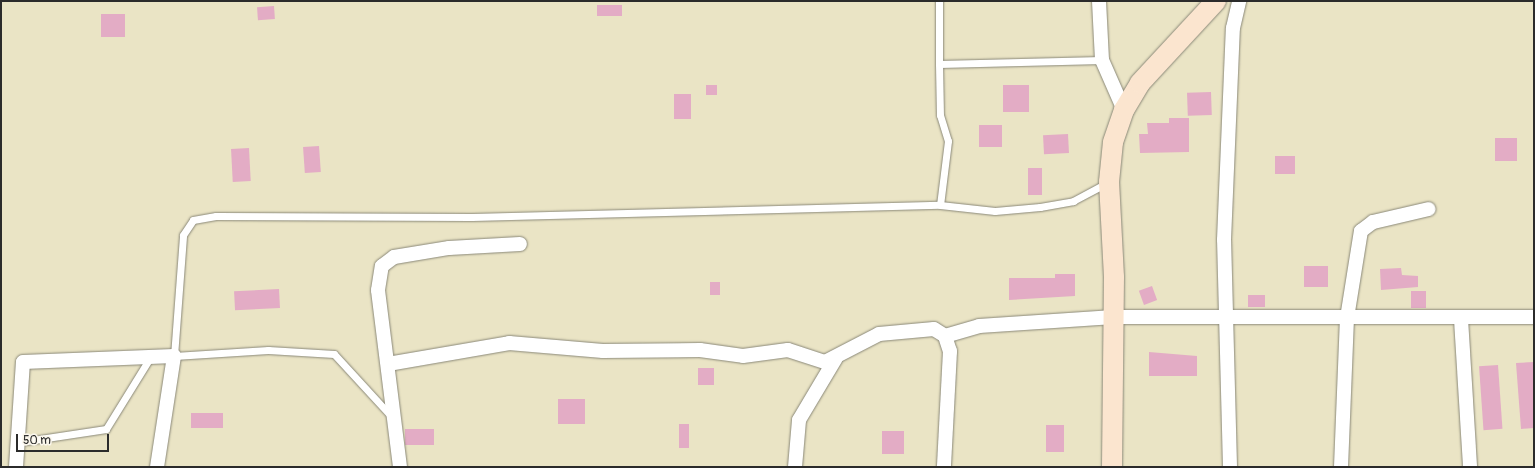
<!DOCTYPE html>
<html>
<head>
<meta charset="utf-8">
<style>
	body { margin:0 }
	#map { position:relative; width:1535px; height:468px; overflow:hidden; background:#eae4c5; font-family:Pangolin,sans-serif }
	div>[style] { position:absolute }
	.building>* { inset:0; background:#e3acc5; transform-origin:0 0 }
	.roads { filter:drop-shadow(0 0 1px #8a8878) drop-shadow(0 0 1px #8a8878) }
	.lane>* { height:7px; margin:-3.5px; padding:0 3.5px; transform-origin:3.5px; border-radius:3.5px; background:#fff }
	.street>* { height:14px; margin:-7px; padding:0 7px; transform-origin:7px; border-radius:7px; background:#fff }
	.secondary>* { height:20px; margin:-10px; padding:0 10px; transform-origin:10px; border-radius:10px; background:#fbe5cf }
	span { translate:-50% -50%; white-space:nowrap; text-align:center; line-height:1.15; -webkit-text-stroke:3.5px #fbf7ec; paint-order:stroke }
	.frame { position:absolute; inset:0; border:2px solid #2b2b2b; pointer-events:none }
	.scale { position:absolute; left:16px; top:434px; width:93px; height:18px; box-sizing:border-box; border:2px solid #2b2b2b; border-top:0; padding-left:5px; font-size:12px; line-height:14px; white-space:nowrap; color:#2b2b2b; -webkit-text-stroke:3px #fbf7ec; paint-order:stroke }
</style>
</head>
<body>
<div id="map">
	<div class="building">
		<i style="left:597px;top:5px;width:25px;height:11px"></i>
		<i style="left:274px;top:6px;width:13px;height:17px;rotate:86deg"></i>
		<i style="left:101px;top:14px;width:24px;height:23px"></i>
		<i style="left:706px;top:85px;width:11px;height:10px"></i>
		<i style="left:1003px;top:85px;width:26px;height:27px"></i>
		<i style="left:1211px;top:92px;width:23px;height:24px;rotate:88deg"></i>
		<i style="left:674px;top:94px;width:17px;height:25px"></i>
		<i style="clip-path:polygon(1169px 118px,1189px 118px,1189px 152px,1140px 153px,1139px 134px,1148px 134px,1147px 123px,1169px 123px)"></i>
		<i style="left:979px;top:125px;width:23px;height:22px"></i>
		<i style="left:1068px;top:134px;width:19px;height:25px;rotate:87deg"></i>
		<i style="left:1495px;top:138px;width:22px;height:23px"></i>
		<i style="left:319px;top:146px;width:26px;height:16px;rotate:86deg"></i>
		<i style="left:249px;top:148px;width:33px;height:18px;rotate:87deg"></i>
		<i style="left:1275px;top:156px;width:20px;height:18px"></i>
		<i style="left:1028px;top:168px;width:14px;height:27px"></i>
		<i style="left:1304px;top:266px;width:24px;height:21px"></i>
		<i style="clip-path:polygon(1401px 268px,1402px 275px,1418px 276px,1418px 287px,1381px 290px,1380px 269px)"></i>
		<i style="clip-path:polygon(1055px 274px,1075px 274px,1075px 296px,1009px 300px,1009px 278px,1055px 278px)"></i>
		<i style="left:710px;top:282px;width:10px;height:13px"></i>
		<i style="left:1152px;top:286px;width:15px;height:14px;rotate:70deg"></i>
		<i style="left:279px;top:289px;width:19px;height:45px;rotate:87deg"></i>
		<i style="left:1411px;top:291px;width:15px;height:17px"></i>
		<i style="left:1248px;top:295px;width:17px;height:12px"></i>
		<i style="clip-path:polygon(1149px 352px,1197px 356px,1197px 376px,1149px 376px)"></i>
		<i style="clip-path:polygon(1534px 362px,1534px 428px,1521px 429px,1516px 363px)"></i>
		<i style="left:1498px;top:365px;width:64px;height:19px;rotate:86deg"></i>
		<i style="left:698px;top:368px;width:16px;height:17px"></i>
		<i style="left:558px;top:399px;width:27px;height:25px"></i>
		<i style="left:223px;top:413px;width:15px;height:32px;rotate:90deg"></i>
		<i style="left:679px;top:424px;width:10px;height:24px"></i>
		<i style="left:1046px;top:425px;width:18px;height:27px"></i>
		<i style="left:434px;top:429px;width:16px;height:29px;rotate:90deg"></i>
		<i style="left:882px;top:431px;width:22px;height:23px"></i>
	</div>
	<div class="roads">
		<div class="lane">
			<i style="left:1102px;top:60px;width:163px;rotate:178.6deg"></i>
			<i style="left:939px;top:64px;width:51px;rotate:88.9deg"></i>
			<i style="left:940px;top:115px;width:27px;rotate:73deg"></i>
			<i style="left:948px;top:141px;width:64px;rotate:97.1deg"></i>
			<i style="left:940px;top:205px;width:55px;rotate:6.2deg"></i>
			<i style="left:995px;top:211px;width:45px;rotate:-5.1deg"></i>
			<i style="left:1040px;top:207px;width:34px;rotate:-10deg"></i>
			<i style="left:1073px;top:201px;width:38px;rotate:-28deg"></i>
			<i style="left:939px;top:64px;width:63px;rotate:-90deg"></i>
			<i style="left:391px;top:416px;width:84px;rotate:-132.6deg"></i>
			<i style="left:334px;top:354px;width:66px;rotate:-176.5deg"></i>
			<i style="left:268px;top:350px;width:94px;rotate:176.3deg"></i>
			<i style="left:174px;top:356px;width:121px;rotate:-85.7deg"></i>
			<i style="left:183px;top:235px;width:18px;rotate:-56deg"></i>
			<i style="left:193px;top:220px;width:23px;rotate:-10deg"></i>
			<i style="left:216px;top:216px;width:256px;rotate:0.2deg"></i>
			<i style="left:472px;top:217px;width:468px;rotate:-1.5deg"></i>
			<i style="left:20px;top:442px;width:87px;rotate:-8.6deg"></i>
			<i style="left:106px;top:429px;width:86px;rotate:-58.3deg"></i>
		</div>
		<div class="street">
			<i style="left:1099px;top:1px;width:59px;rotate:87.1deg"></i>
			<i style="left:1102px;top:60px;width:55px;rotate:66.3deg"></i>
			<i style="left:1461px;top:319px;width:148px;rotate:86.5deg"></i>
			<i style="left:945px;top:336px;width:35px;rotate:-16deg"></i>
			<i style="left:979px;top:326px;width:135px;rotate:-3.8deg"></i>
			<i style="left:1114px;top:317px;width:420px"></i>
			<i style="left:388px;top:364px;width:123px;rotate:-9.8deg"></i>
			<i style="left:509px;top:343px;width:94px;rotate:4.9deg"></i>
			<i style="left:603px;top:351px;width:97px;rotate:-0.6deg"></i>
			<i style="left:700px;top:350px;width:43px;rotate:7.9deg"></i>
			<i style="left:743px;top:356px;width:45px;rotate:-7.6deg"></i>
			<i style="left:788px;top:350px;width:39px;rotate:18deg"></i>
			<i style="left:825px;top:362px;width:61px;rotate:-27.4deg"></i>
			<i style="left:879px;top:334px;width:55px;rotate:-5.2deg"></i>
			<i style="left:934px;top:329px;width:13px;rotate:32deg"></i>
			<i style="left:945px;top:336px;width:16px;rotate:72deg"></i>
			<i style="left:950px;top:351px;width:116px;rotate:93deg"></i>
			<i style="left:16px;top:467px;width:105px;rotate:-86.2deg"></i>
			<i style="left:23px;top:362px;width:151px;rotate:-2.3deg"></i>
			<i style="left:174px;top:356px;width:112px;rotate:98.7deg"></i>
			<i style="left:400px;top:467px;width:178px;rotate:-97.1deg"></i>
			<i style="left:378px;top:290px;width:24px;rotate:-81deg"></i>
			<i style="left:382px;top:266px;width:15px;rotate:-37deg"></i>
			<i style="left:394px;top:257px;width:56px;rotate:-9.3deg"></i>
			<i style="left:449px;top:248px;width:71px;rotate:-3.2deg"></i>
			<i style="left:795px;top:467px;width:47px;rotate:-85.1deg"></i>
			<i style="left:799px;top:420px;width:72px;rotate:-59.2deg"></i>
			<i style="left:1230px;top:467px;width:227px;rotate:-91.5deg"></i>
			<i style="left:1224px;top:240px;width:212px;rotate:-87.6deg"></i>
			<i style="left:1233px;top:28px;width:28px;rotate:-77deg"></i>
			<i style="left:1341px;top:467px;width:149px;rotate:-87.7deg"></i>
			<i style="left:1347px;top:318px;width:88px;rotate:-80.9deg"></i>
			<i style="left:1361px;top:231px;width:15px;rotate:-37deg"></i>
			<i style="left:1373px;top:222px;width:57px;rotate:-13.1deg"></i>
		</div>
		<div class="secondary">
			<i style="left:1112px;top:467px;width:190px;rotate:-89.4deg"></i>
			<i style="left:1114px;top:277px;width:95px;rotate:-93deg"></i>
			<i style="left:1109px;top:182px;width:40px;rotate:-84.3deg"></i>
			<i style="left:1113px;top:142px;width:34px;rotate:-71deg"></i>
			<i style="left:1124px;top:110px;width:31px;rotate:-59deg"></i>
			<i style="left:1140px;top:83px;width:112px;rotate:-47.2deg"></i>
		</div>
	</div>
	<div class="frame"></div>
	<div class="scale">50 m</div>
</div>
</body>
</html>
